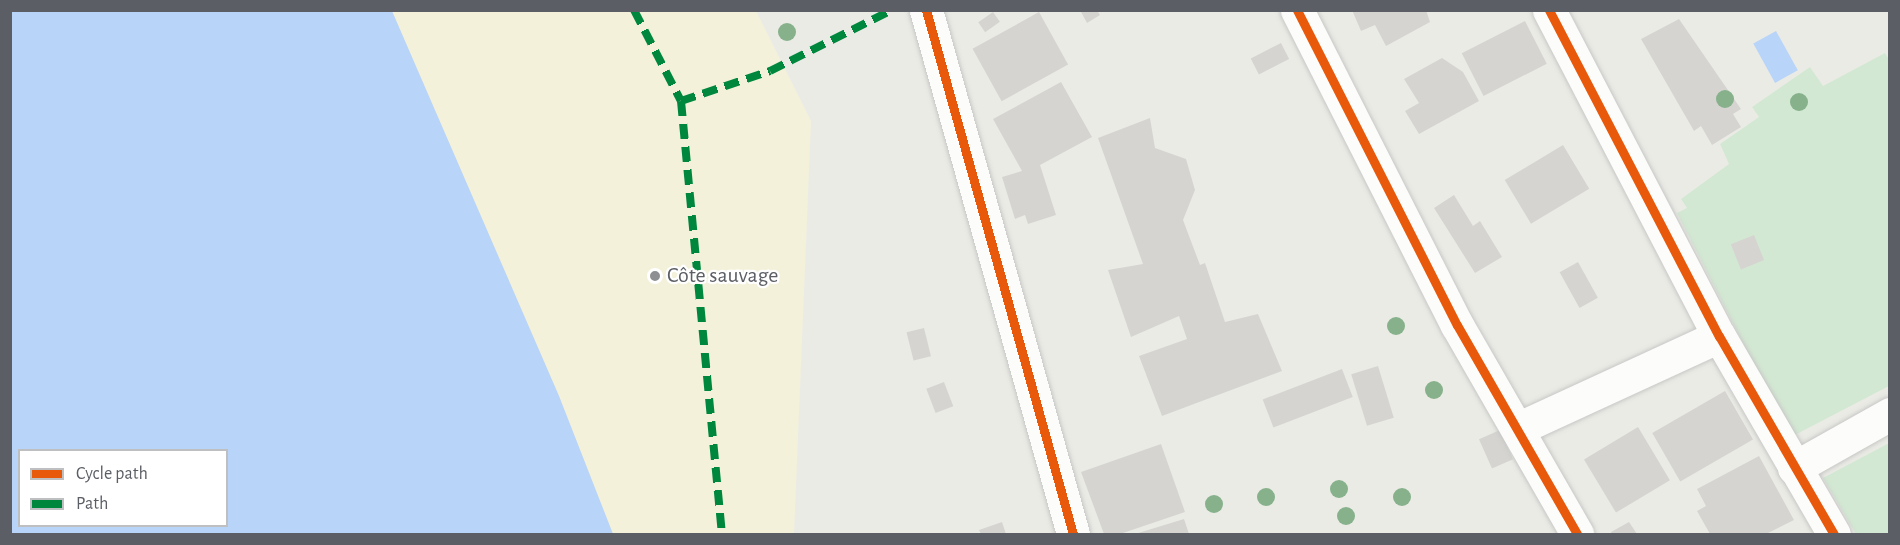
<!DOCTYPE html>
<html>
<head>
<meta charset="utf-8">
<style>
	body { margin:0 }
	#map { position:relative; width:1900px; height:545px; overflow:hidden; background:#ebebe6; font-family:"Alegreya Sans",sans-serif }
	div>[style] { position:absolute }
	.green>* { inset:0; background:#d3e8d3 }
	.sand>* { inset:0; background:#f3f1da }
	.water>* { inset:0; background:#b8d4f8; transform-origin:0 0 }
	.building>* { inset:0; background:#d5d4d1; transform-origin:0 0 }
	.roads { filter:drop-shadow(0 0 2px #c7c8c6) drop-shadow(0 0 2px #c7c8c6) }
	.minor>* { height:33px; margin:-16.5px; padding:0 16.5px; transform-origin:16.5px; border-radius:16.5px; background:#fcfcfb }
	.quiet>* { height:8px; margin-top:-4px; transform-origin:0; background:repeating-linear-gradient(90deg,#00873e 0 15px,transparent 0 23px) }
	.cycleway>* { height:9px; margin:-4.5px; padding:0 4.5px; transform-origin:4.5px; border-radius:4.5px; background:#e8590c }
	.trees>* { width:18px; height:18px; margin:-9px; border-radius:50%; background:#86b18b }
	.dots>* { width:16px; height:16px; translate:-50% -50%; box-sizing:border-box; border:3px solid #fff; border-radius:50% }
	span { translate:-50% -50%; white-space:nowrap; text-align:center; line-height:1.15; -webkit-text-stroke:4.5px #fff; paint-order:stroke }
	.poi-label { font-size:22px; color:#5b5e64 }
	.left { translate:0 -50%; text-align:left }
	.frame { position:absolute; inset:0; border:12px solid #5b5e64; pointer-events:none }
	.legend { position:absolute; left:18px; top:449px; width:210px; height:78px; box-sizing:border-box; background:#fff; border:2px solid #bdbfc1; margin:0; padding:8px 10px; list-style:none; font-size:18px; color:#5b5e64 }
	.legend li { display:flex; align-items:center; gap:12px; height:30px }
	.legend b { width:30px; border:2px solid #bdbfc1 }
</style>
</head>
<body>
<div id="map">
	<div class="green">
		<i style="clip-path:polygon(1885px 53px,1890px 61px,1889px 386px,1791px 437px,1677px 213px,1687px 208px,1681px 199px,1729px 164px,1720px 144px,1759px 117px,1752px 107px,1810px 67px,1823px 86px)"></i>
		<i style="clip-path:polygon(1889px 443px,1889px 534px,1856px 534px,1823px 478px)"></i>
	</div>
	<div class="sand">
		<i style="clip-path:polygon(392px 11px,756px 11px,811px 121px,794px 534px,613px 534px,559px 396px)"></i>
	</div>
	<div class="water">
		<i style="clip-path:polygon(evenodd,10px 11px,392px 11px,559px 396px,613px 534px,11px 534px,10px 11px,20px 450px,226px 450px,226px 526px,20px 526px,20px 450px)"></i>
		<i style="left:1776px;top:31px;width:45px;height:26px;rotate:61deg"></i>
	</div>
	<div class="building">
		<i style="clip-path:polygon(1080px 10px,1097px 10px,1100px 15px,1087px 23px)"></i>
		<i style="clip-path:polygon(1352px 10px,1426px 10px,1430px 22px,1386px 46px,1375px 25px,1361px 31px)"></i>
		<i style="left:993px;top:12px;width:12px;height:18px;rotate:55deg"></i>
		<i style="left:1039px;top:12px;width:60px;height:76px;rotate:61deg"></i>
		<i style="clip-path:polygon(1679px 19px,1741px 109px,1733px 114px,1741px 127px,1712px 145px,1701px 126px,1694px 131px,1641px 39px)"></i>
		<i style="left:1525px;top:21px;width:48px;height:71px;rotate:63deg"></i>
		<i style="left:1281px;top:43px;width:18px;height:34px;rotate:63deg"></i>
		<i style="clip-path:polygon(1442px 58px,1463px 72px,1479px 101px,1419px 134px,1405px 111px,1419px 103px,1404px 79px)"></i>
		<i style="clip-path:polygon(1061px 82px,1092px 137px,1040px 165px,1056px 215px,1028px 224px,1025px 215px,1015px 219px,1002px 177px,1022px 171px,993px 119px)"></i>
		<i style="clip-path:polygon(1150px 118px,1155px 148px,1186px 159px,1195px 190px,1183px 220px,1200px 265px,1205px 263px,1225px 322px,1258px 314px,1282px 371px,1162px 416px,1139px 356px,1187px 339px,1179px 316px,1131px 337px,1108px 270px,1143px 264px,1098px 138px)"></i>
		<i style="left:1563px;top:145px;width:51px;height:68px;rotate:59deg"></i>
		<i style="clip-path:polygon(1454px 195px,1473px 226px,1480px 221px,1502px 257px,1475px 273px,1434px 208px)"></i>
		<i style="left:1754px;top:235px;width:27px;height:25px;rotate:68deg"></i>
		<i style="left:1578px;top:262px;width:41px;height:21px;rotate:61deg"></i>
		<i style="left:924px;top:328px;width:29px;height:18px;rotate:76deg"></i>
		<i style="left:1378px;top:366px;width:54px;height:28px;rotate:73deg"></i>
		<i style="left:1342px;top:369px;width:30px;height:85px;rotate:69deg"></i>
		<i style="left:944px;top:382px;width:26px;height:19px;rotate:69deg"></i>
		<i style="left:1725px;top:391px;width:56px;height:84px;rotate:60deg"></i>
		<i style="left:1638px;top:427px;width:62px;height:63px;rotate:59deg"></i>
		<i style="left:1500px;top:430px;width:32px;height:23px;rotate:66deg"></i>
		<i style="clip-path:polygon(1161px 444px,1185px 512px,1120px 534px,1104px 534px,1081px 472px)"></i>
		<i style="clip-path:polygon(1759px 456px,1794px 520px,1766px 534px,1710px 534px,1697px 511px,1706px 506px,1697px 489px)"></i>
		<i style="clip-path:polygon(1184px 519px,1189px 534px,1135px 534px)"></i>
		<i style="clip-path:polygon(1002px 522px,1006px 534px,981px 534px,979px 530px)"></i>
		<i style="clip-path:polygon(1629px 522px,1637px 534px,1612px 534px,1611px 532px)"></i>
	</div>
	<div class="roads">
		<div class="minor">
			<i style="left:926px;top:10px;width:544px;rotate:74.33deg"></i>
			<i style="left:1297px;top:10px;width:353px;rotate:63.1deg"></i>
			<i style="left:1457px;top:325px;width:241px;rotate:60.1deg"></i>
			<i style="left:1549px;top:10px;width:368px;rotate:62.5deg"></i>
			<i style="left:1719px;top:336px;width:229px;rotate:59.9deg"></i>
			<i style="left:1519px;top:428px;width:220px;rotate:-24.7deg"></i>
			<i style="left:1794px;top:468px;width:110px;rotate:-29.4deg"></i>
		</div>
	</div>
	<div class="quiet">
		<i style="left:634px;top:10px;width:102px;rotate:62.7deg"></i>
		<i style="left:681px;top:101px;width:435px;rotate:84.6deg"></i>
		<i style="left:681px;top:101px;width:94px;rotate:-18.6deg"></i>
		<i style="left:770px;top:71px;width:136px;rotate:-26.6deg"></i>
	</div>
	<div class="cycleway">
		<i style="left:926px;top:10px;width:544px;rotate:74.33deg"></i>
		<i style="left:1297px;top:10px;width:353px;rotate:63.1deg"></i>
		<i style="left:1457px;top:325px;width:241px;rotate:60.1deg"></i>
		<i style="left:1549px;top:10px;width:368px;rotate:62.5deg"></i>
		<i style="left:1719px;top:336px;width:229px;rotate:59.9deg"></i>
	</div>
	<div class="trees">
		<i style="left:787px;top:32px"></i>
		<i style="left:1725px;top:99px"></i>
		<i style="left:1799px;top:102px"></i>
		<i style="left:1396px;top:326px"></i>
		<i style="left:1434px;top:390px"></i>
		<i style="left:1339px;top:489px"></i>
		<i style="left:1266px;top:497px"></i>
		<i style="left:1402px;top:497px"></i>
		<i style="left:1214px;top:504px"></i>
		<i style="left:1346px;top:516px"></i>
	</div>
	<div class="dots">
		<i style="left:655px;top:276px;background:#8d8f92"></i>
	</div>
	<div class="poi-label">
		<span class="left" style="left:667px;top:276px">Côte sauvage</span>
	</div>
	<div class="frame"></div>
	<ul class="legend">
	<li><b style="height:8px;background:#e8590c"></b>Cycle path</li>
	<li><b style="height:8px;background:#00873e"></b>Path</li>
	</ul>
</div>
</body>
</html>
